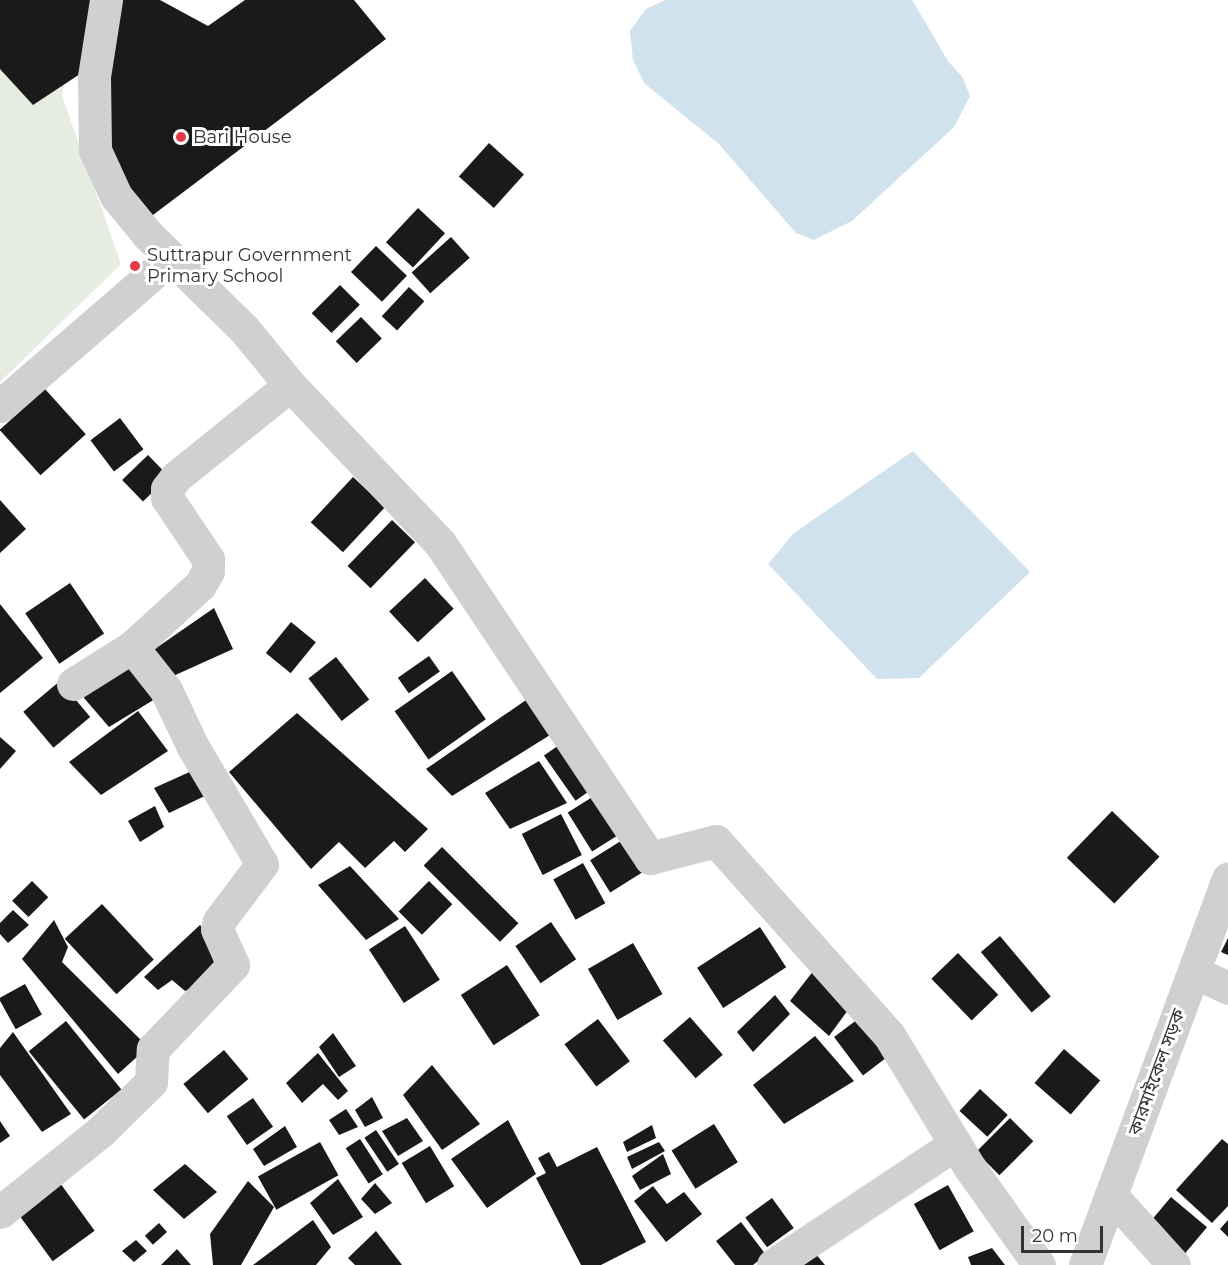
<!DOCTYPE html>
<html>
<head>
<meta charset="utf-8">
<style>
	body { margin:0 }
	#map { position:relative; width:1228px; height:1265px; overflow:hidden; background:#fff; font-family:Montserrat,"Noto Sans Bengali",sans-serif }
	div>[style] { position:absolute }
	.green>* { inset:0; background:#e6ecdf }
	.water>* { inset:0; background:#cfe2ee }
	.building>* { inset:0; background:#1a1a1a; transform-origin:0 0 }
	.minor>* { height:33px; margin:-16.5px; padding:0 16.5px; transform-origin:16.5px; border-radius:16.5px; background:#d0d0d0 }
	.dots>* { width:16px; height:16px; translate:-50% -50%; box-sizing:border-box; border:3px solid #fff; border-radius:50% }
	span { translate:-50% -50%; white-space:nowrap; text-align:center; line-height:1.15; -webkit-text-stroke:6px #fff; paint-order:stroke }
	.poi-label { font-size:18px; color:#333 }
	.left { translate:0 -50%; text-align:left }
	.street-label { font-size:18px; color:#333 }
	.scale { position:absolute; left:1021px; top:1226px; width:82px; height:27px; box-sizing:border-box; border:3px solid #333; border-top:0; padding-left:8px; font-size:18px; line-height:21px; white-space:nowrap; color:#333; -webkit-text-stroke:4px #fff; paint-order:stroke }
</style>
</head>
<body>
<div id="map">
	<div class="green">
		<i style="clip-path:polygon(0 0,70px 0,62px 96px,121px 264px,0 382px)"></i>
	</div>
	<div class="water">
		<i style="clip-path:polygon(665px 0,912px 0,948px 61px,963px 78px,970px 96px,954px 127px,852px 221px,814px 240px,796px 233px,719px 144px,644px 83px,633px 60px,630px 31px,646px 9px)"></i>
		<i style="clip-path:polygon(913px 451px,1030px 572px,919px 678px,877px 679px,768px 564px,794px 533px)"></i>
	</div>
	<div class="building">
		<i style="clip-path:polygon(0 0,101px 0,83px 72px,33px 105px,0 69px)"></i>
		<i style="clip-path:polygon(107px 0,160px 0,208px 26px,245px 0,354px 0,386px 39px,145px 221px,112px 179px)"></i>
		<i style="left:489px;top:143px;width:47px;height:45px;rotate:42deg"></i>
		<i style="left:418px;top:208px;width:37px;height:47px;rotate:43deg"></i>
		<i style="left:451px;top:237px;width:28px;height:53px;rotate:48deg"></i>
		<i style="left:376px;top:246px;width:43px;height:36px;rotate:44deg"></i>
		<i style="left:340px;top:285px;width:28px;height:40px;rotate:45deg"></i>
		<i style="left:409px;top:287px;width:21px;height:40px;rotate:43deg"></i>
		<i style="left:361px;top:317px;width:30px;height:35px;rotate:46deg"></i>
		<i style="left:45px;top:389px;width:61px;height:61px;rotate:48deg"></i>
		<i style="left:120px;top:418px;width:39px;height:37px;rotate:53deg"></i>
		<i style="left:148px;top:455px;width:30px;height:36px;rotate:46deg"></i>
		<i style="left:353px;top:477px;width:44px;height:62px;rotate:43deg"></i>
		<i style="clip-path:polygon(0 500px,26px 529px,0 553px)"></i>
		<i style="left:392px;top:520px;width:32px;height:64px;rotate:44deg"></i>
		<i style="left:425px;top:578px;width:42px;height:49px;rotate:47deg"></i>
		<i style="left:70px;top:583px;width:61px;height:54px;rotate:56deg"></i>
		<i style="clip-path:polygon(0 604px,43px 658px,0 693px)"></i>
		<i style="clip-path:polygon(214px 608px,233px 649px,171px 677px,149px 653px)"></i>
		<i style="left:291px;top:622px;width:32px;height:40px;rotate:39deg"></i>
		<i style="left:429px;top:656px;width:19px;height:38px;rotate:55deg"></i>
		<i style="clip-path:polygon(127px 657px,160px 696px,109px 727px,78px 691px)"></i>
		<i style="left:336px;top:657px;width:54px;height:35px;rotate:52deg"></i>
		<i style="left:452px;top:671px;width:59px;height:70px;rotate:55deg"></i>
		<i style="left:60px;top:681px;width:47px;height:48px;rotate:50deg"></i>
		<i style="clip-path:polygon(529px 698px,550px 735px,452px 796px,426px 769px)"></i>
		<i style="clip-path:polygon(138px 711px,168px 751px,101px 795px,69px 762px)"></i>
		<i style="clip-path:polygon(297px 713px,428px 829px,405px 852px,394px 841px,365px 868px,339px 842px,311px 869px,229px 772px)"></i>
		<i style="clip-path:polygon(0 737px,16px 751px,0 769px)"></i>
		<i style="left:562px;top:743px;width:55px;height:22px;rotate:55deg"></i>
		<i style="clip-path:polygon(539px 761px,567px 803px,510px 829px,485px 793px)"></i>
		<i style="clip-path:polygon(194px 770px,209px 794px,169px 813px,154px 788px)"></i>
		<i style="left:594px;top:796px;width:46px;height:31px;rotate:58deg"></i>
		<i style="clip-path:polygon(155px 806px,164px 827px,140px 842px,128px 821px)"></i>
		<i style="left:1112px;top:811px;width:66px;height:65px;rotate:44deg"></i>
		<i style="left:561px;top:814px;width:46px;height:44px;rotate:63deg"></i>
		<i style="left:624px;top:839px;width:38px;height:40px;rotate:58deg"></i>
		<i style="left:442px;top:847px;width:108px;height:26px;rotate:45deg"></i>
		<i style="left:583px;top:863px;width:46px;height:34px;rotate:61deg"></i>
		<i style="clip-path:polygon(350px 866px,399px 919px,366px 940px,318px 885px)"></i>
		<i style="left:32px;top:881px;width:23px;height:28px;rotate:45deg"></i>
		<i style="left:429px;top:881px;width:33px;height:43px;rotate:45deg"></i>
		<i style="left:102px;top:904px;width:76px;height:51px;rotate:47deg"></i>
		<i style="clip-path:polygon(13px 910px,29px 925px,8px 943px,0 934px,0 923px)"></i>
		<i style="clip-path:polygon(54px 920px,68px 947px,62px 962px,148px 1047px,118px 1074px,22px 959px)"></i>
		<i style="left:551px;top:922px;width:45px;height:43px;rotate:56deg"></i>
		<i style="clip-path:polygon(200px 925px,220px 947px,206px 982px,185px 991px,172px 980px,158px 990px,144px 977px)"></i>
		<i style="left:405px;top:926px;width:64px;height:43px;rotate:57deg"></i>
		<i style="left:760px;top:927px;width:48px;height:75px;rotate:57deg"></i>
		<i style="left:1000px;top:936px;width:79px;height:25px;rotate:50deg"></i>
		<i style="clip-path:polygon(1228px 938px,1228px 955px,1221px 952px)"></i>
		<i style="left:633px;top:943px;width:59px;height:52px;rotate:60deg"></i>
		<i style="left:958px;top:953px;width:58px;height:37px;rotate:46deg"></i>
		<i style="left:507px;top:965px;width:60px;height:55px;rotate:57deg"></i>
		<i style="clip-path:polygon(814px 970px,851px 1006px,829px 1036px,790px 1001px)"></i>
		<i style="left:25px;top:984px;width:35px;height:30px;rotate:61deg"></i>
		<i style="clip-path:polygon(775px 995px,790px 1014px,753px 1052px,737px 1032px)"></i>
		<i style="left:862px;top:1016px;width:48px;height:35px;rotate:53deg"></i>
		<i style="left:690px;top:1017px;width:50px;height:36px;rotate:49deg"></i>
		<i style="left:598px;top:1019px;width:53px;height:42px;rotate:53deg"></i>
		<i style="left:66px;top:1021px;width:88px;height:48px;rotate:51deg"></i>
		<i style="clip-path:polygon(13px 1032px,71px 1114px,42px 1132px,0 1075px,0 1048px)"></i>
		<i style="clip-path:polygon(333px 1033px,356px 1066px,339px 1077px,319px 1047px)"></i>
		<i style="clip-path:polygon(815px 1036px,854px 1081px,784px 1124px,753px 1085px)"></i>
		<i style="left:1064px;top:1049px;width:48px;height:45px;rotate:41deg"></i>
		<i style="left:224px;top:1050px;width:38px;height:53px;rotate:50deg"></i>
		<i style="clip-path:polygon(318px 1053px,348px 1091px,338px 1100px,323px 1084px,302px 1103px,286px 1083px)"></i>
		<i style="clip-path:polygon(432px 1065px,480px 1124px,442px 1150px,403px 1095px)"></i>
		<i style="left:980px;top:1089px;width:38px;height:30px;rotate:43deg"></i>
		<i style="clip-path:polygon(372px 1097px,383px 1118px,365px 1127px,355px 1110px)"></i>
		<i style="left:253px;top:1098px;width:35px;height:32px;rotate:55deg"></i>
		<i style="clip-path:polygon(346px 1109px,358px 1127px,339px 1135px,329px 1120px)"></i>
		<i style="clip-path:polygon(407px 1118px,423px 1141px,398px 1156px,382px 1131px)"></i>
		<i style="left:1010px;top:1118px;width:33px;height:48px;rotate:45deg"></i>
		<i style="clip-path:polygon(508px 1120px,536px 1174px,487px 1208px,451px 1159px)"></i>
		<i style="clip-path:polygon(0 1121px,10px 1136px,0 1143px)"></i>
		<i style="left:714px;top:1124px;width:45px;height:50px;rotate:58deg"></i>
		<i style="clip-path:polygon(652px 1125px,656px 1138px,627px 1152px,623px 1142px)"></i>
		<i style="clip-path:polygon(285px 1126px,297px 1147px,264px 1166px,253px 1149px)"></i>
		<i style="left:376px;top:1130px;width:41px;height:14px;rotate:56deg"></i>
		<i style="left:360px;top:1139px;width:42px;height:17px;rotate:57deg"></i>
		<i style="clip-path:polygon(1222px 1139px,1228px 1144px,1228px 1206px,1212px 1223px,1176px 1190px)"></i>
		<i style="left:320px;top:1142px;width:38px;height:71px;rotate:61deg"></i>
		<i style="clip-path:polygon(659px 1142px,665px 1151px,632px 1169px,627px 1157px)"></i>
		<i style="left:430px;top:1146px;width:47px;height:33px;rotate:59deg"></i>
		<i style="clip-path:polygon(597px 1147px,646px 1242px,601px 1265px,581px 1265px,536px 1178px,546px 1173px,538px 1158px,549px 1152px,557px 1167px)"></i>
		<i style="clip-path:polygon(663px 1154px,671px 1174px,640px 1190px,632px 1176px)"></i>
		<i style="clip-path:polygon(185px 1164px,217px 1192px,184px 1219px,153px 1190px)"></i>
		<i style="clip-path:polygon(338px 1179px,363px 1217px,333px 1235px,310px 1203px)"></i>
		<i style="clip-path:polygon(248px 1181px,274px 1207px,241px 1265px,213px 1265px,210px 1234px)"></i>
		<i style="left:60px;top:1183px;width:59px;height:52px;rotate:54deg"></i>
		<i style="clip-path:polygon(375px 1183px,392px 1203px,375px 1214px,361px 1199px)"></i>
		<i style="left:948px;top:1185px;width:53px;height:39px;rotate:61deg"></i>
		<i style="clip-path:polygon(653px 1186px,667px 1204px,684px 1192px,702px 1214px,666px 1242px,634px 1201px)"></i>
		<i style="left:1171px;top:1197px;width:47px;height:35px;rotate:40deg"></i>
		<i style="left:772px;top:1198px;width:37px;height:33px;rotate:54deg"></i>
		<i style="clip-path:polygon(313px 1220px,331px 1247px,316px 1265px,253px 1265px)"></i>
		<i style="clip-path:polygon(1228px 1220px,1228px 1237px,1220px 1229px)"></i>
		<i style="clip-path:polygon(741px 1222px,766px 1255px,753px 1265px,735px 1265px,716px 1241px)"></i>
		<i style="left:159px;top:1223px;width:12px;height:19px;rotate:48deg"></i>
		<i style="clip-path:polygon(376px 1231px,402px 1265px,355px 1265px,348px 1258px)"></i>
		<i style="clip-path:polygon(136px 1240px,147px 1251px,134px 1262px,122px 1251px)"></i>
		<i style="clip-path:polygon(992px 1248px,1005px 1265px,971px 1265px,968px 1257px)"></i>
		<i style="clip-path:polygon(177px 1249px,191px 1265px,161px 1265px)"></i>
		<i style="clip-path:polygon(814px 1252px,825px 1265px,799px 1265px)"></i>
	</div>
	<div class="minor">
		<i style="left:106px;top:0;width:78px;rotate:98.9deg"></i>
		<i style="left:94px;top:77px;width:73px;rotate:89.2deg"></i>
		<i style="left:95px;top:150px;width:51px;rotate:65.5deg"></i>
		<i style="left:116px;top:196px;width:50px;rotate:50.6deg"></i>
		<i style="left:148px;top:235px;width:134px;rotate:44.4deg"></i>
		<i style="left:244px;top:329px;width:72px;rotate:50.6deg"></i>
		<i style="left:290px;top:385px;width:218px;rotate:46.5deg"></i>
		<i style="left:440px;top:543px;width:379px;rotate:56.3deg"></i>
		<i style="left:650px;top:858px;width:68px;rotate:-14.4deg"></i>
		<i style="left:716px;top:841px;width:260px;rotate:48.3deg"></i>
		<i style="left:889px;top:1035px;width:156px;rotate:58.7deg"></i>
		<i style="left:970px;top:1168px;width:119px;rotate:54.6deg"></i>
		<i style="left:0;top:406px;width:226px;rotate:-40.9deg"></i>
		<i style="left:73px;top:684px;width:70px;rotate:-32.1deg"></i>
		<i style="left:132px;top:647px;width:92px;rotate:-42.4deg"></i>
		<i style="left:200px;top:585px;width:16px;rotate:-60deg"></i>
		<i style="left:208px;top:571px;width:12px;rotate:-90deg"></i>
		<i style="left:208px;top:559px;width:73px;rotate:-123.9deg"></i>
		<i style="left:167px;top:498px;width:9px;rotate:-90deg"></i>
		<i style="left:167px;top:489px;width:15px;rotate:-53deg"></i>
		<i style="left:176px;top:477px;width:146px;rotate:-38.9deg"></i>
		<i style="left:1194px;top:972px;width:38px;rotate:25deg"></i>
		<i style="left:1111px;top:1195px;width:94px;rotate:48deg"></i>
		<i style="left:0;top:1212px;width:129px;rotate:-38.7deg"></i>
		<i style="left:101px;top:1131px;width:70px;rotate:-44.4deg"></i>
		<i style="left:151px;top:1082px;width:33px;rotate:-87deg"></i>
		<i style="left:153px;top:1049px;width:116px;rotate:-46.4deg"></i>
		<i style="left:233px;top:965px;width:39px;rotate:-114deg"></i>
		<i style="left:217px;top:929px;width:8px;rotate:-76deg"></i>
		<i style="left:219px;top:921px;width:71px;rotate:-53deg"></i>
		<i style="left:262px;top:864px;width:138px;rotate:-120.5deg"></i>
		<i style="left:192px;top:745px;width:61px;rotate:-115.3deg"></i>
		<i style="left:166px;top:690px;width:55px;rotate:-128.3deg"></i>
		<i style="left:773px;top:1265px;width:219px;rotate:-33.6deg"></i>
		<i style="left:1085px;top:1265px;width:412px;rotate:-69.7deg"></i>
	</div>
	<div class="dots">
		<i style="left:181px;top:137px;background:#e63946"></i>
		<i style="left:135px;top:266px;background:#e63946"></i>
	</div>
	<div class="poi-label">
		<span class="left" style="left:193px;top:137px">Bari House</span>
		<span class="left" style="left:147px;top:266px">Suttrapur Government<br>Primary School</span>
	</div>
	<div class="street-label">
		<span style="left:1157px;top:1072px;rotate:-70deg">কারমাইকেল সড়ক</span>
	</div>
	<div class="scale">20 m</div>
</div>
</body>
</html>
